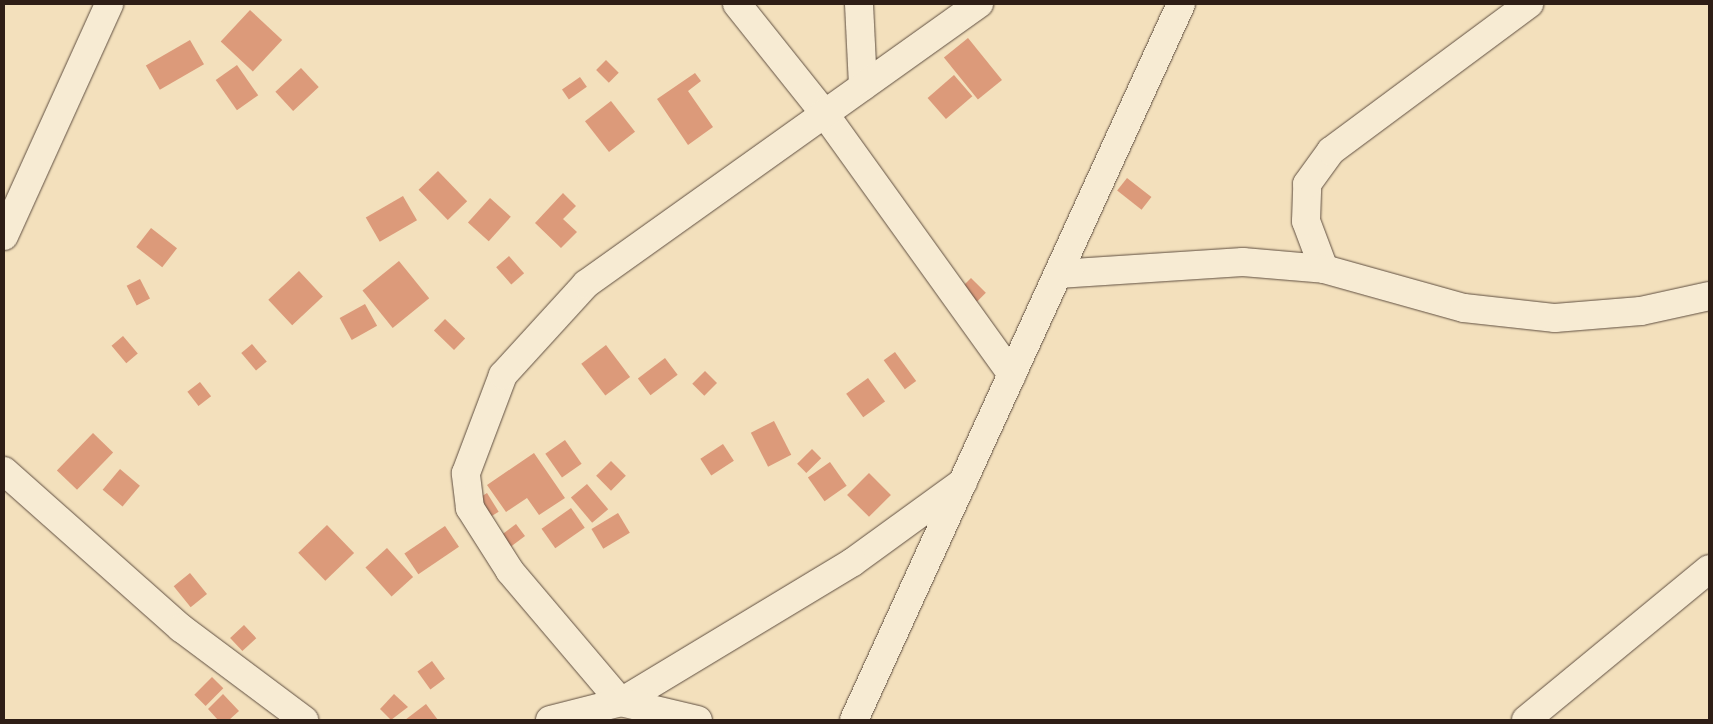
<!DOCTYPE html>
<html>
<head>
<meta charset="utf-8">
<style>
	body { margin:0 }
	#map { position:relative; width:1713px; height:724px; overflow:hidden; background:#f3e0bc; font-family:"IM FELL Double Pica",serif }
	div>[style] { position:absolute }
	.building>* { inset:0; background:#dc9a7a; transform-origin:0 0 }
	.roads { filter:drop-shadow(0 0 1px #5f4e40) drop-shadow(0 0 1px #5f4e40) }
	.street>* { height:28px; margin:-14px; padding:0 14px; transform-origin:14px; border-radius:14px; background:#f7ebd3 }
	span { translate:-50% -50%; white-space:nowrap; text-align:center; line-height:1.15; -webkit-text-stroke:4px #f7ebd3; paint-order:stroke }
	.frame { position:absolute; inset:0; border:5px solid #2e1e16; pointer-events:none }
</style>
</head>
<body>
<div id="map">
	<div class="building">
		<i style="left:250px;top:10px;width:44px;height:43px;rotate:43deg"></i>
		<i style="left:968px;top:38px;width:54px;height:31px;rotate:51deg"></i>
		<i style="left:190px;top:40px;width:28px;height:51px;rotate:60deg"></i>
		<i style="left:606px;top:60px;width:18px;height:14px;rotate:45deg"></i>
		<i style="left:237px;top:65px;width:37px;height:26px;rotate:55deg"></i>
		<i style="left:301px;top:68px;width:26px;height:35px;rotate:47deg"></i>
		<i style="clip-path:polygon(695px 73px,701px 81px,688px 91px,713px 127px,688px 145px,657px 99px)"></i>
		<i style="left:954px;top:75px;width:28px;height:35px;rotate:49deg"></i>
		<i style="left:580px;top:77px;width:12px;height:22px;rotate:55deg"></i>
		<i style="left:611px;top:101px;width:39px;height:33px;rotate:52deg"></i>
		<i style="left:438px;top:171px;width:42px;height:27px;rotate:46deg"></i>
		<i style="left:1127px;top:178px;width:31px;height:16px;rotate:38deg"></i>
		<i style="clip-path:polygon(563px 193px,576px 206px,563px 219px,577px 232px,561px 248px,535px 223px)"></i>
		<i style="left:403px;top:196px;width:28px;height:43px;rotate:60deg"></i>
		<i style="left:490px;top:198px;width:28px;height:33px;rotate:42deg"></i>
		<i style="left:151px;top:228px;width:33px;height:24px;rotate:38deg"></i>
		<i style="left:509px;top:256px;width:23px;height:17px;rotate:49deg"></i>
		<i style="left:399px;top:261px;width:48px;height:47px;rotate:51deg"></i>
		<i style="left:299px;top:271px;width:35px;height:42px;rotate:47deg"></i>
		<i style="left:971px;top:278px;width:21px;height:18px;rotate:45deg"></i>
		<i style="left:140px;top:279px;width:22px;height:15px;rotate:63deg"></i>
		<i style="left:365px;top:304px;width:25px;height:29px;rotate:61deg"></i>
		<i style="left:445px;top:319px;width:28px;height:16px;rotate:44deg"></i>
		<i style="left:123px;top:336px;width:23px;height:15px;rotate:50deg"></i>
		<i style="left:252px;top:344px;width:23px;height:14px;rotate:50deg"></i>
		<i style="left:606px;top:345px;width:40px;height:31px;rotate:53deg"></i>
		<i style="left:895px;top:352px;width:36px;height:14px;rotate:54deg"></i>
		<i style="left:665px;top:358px;width:21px;height:34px;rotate:53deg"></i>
		<i style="left:705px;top:371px;width:17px;height:18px;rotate:45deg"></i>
		<i style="left:868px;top:378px;width:29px;height:27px;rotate:54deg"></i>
		<i style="left:200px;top:382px;width:18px;height:16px;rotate:52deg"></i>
		<i style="left:774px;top:421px;width:38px;height:26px;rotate:63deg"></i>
		<i style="left:93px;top:433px;width:28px;height:52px;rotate:44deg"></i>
		<i style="left:565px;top:440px;width:29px;height:24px;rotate:55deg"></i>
		<i style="left:723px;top:444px;width:20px;height:27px;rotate:57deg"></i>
		<i style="left:812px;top:449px;width:13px;height:21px;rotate:45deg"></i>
		<i style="clip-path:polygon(534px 453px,565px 498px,539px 515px,527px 498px,506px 512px,487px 485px)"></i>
		<i style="left:611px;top:461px;width:21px;height:21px;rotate:45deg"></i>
		<i style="left:830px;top:462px;width:29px;height:27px;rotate:55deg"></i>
		<i style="left:120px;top:469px;width:26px;height:27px;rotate:40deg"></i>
		<i style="left:869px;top:473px;width:31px;height:31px;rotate:45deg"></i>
		<i style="left:587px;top:484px;width:33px;height:21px;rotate:50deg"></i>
		<i style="left:487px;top:493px;width:22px;height:22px;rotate:58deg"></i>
		<i style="left:571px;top:508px;width:24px;height:36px;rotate:55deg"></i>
		<i style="left:618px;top:513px;width:23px;height:31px;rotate:59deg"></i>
		<i style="left:516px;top:524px;width:15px;height:31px;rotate:53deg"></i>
		<i style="left:327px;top:525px;width:39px;height:40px;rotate:46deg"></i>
		<i style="left:445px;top:526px;width:25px;height:49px;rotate:56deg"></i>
		<i style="left:387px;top:548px;width:39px;height:29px;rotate:48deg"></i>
		<i style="left:190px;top:573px;width:27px;height:21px;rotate:51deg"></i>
		<i style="left:244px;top:625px;width:18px;height:19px;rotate:47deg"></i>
		<i style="left:432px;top:661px;width:22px;height:18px;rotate:54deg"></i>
		<i style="left:212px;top:677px;width:16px;height:25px;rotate:45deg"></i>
		<i style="clip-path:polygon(223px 694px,239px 711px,229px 720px,218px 720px,208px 709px)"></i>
		<i style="clip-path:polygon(394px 694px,408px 707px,391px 720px,380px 709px)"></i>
		<i style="clip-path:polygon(426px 704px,438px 720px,405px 720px)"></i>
	</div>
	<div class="roads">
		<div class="street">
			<i style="left:737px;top:4px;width:139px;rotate:51.4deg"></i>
			<i style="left:824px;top:113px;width:322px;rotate:54.3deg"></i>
			<i style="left:859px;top:4px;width:82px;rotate:87.2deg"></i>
			<i style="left:4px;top:236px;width:255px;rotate:-65.6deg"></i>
			<i style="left:1324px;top:269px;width:51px;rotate:-110.6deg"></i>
			<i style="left:1306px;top:221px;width:37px;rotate:-88deg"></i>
			<i style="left:1307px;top:184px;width:41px;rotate:-54deg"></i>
			<i style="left:1331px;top:151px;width:247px;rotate:-36.6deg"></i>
			<i style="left:1058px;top:274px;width:185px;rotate:-3.7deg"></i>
			<i style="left:1243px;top:262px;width:81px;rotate:4.9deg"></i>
			<i style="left:1324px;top:269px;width:145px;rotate:15.6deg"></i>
			<i style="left:1464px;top:308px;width:92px;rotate:6.3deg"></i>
			<i style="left:1555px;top:318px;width:86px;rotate:-4.7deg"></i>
			<i style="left:1641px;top:311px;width:70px;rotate:-12.4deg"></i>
			<i style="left:4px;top:471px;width:237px;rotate:41.6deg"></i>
			<i style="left:181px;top:628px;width:154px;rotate:36.8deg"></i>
			<i style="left:963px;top:482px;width:136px;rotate:144deg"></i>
			<i style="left:853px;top:562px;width:271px;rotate:148.9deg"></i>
			<i style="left:621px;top:702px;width:172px;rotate:-130.3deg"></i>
			<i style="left:510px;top:571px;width:75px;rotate:-122.4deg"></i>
			<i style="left:470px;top:508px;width:35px;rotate:-97deg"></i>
			<i style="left:466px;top:473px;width:105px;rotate:-69.3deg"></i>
			<i style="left:503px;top:375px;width:123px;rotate:-47.6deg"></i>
			<i style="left:586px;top:284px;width:483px;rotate:-35.5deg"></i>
			<i style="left:550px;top:720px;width:73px;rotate:-14.2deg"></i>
			<i style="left:621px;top:702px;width:79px;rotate:13.2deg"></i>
			<i style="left:854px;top:720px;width:787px;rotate:-65.45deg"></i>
			<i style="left:1526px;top:720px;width:237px;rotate:-39.5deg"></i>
		</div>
	</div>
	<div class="frame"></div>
</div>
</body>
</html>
